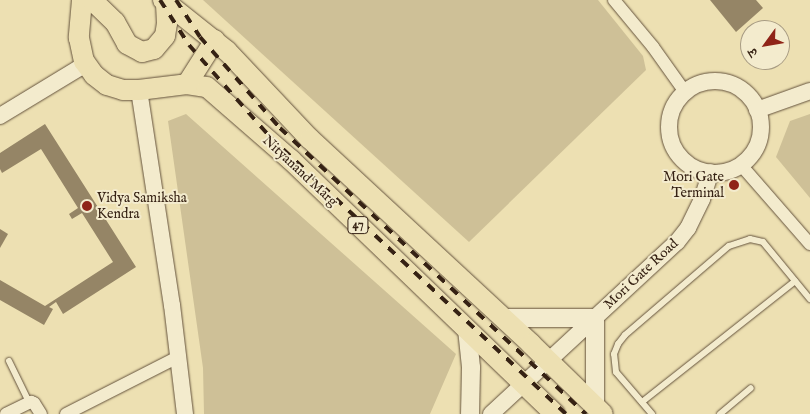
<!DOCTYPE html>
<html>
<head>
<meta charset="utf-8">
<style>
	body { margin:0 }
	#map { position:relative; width:810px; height:414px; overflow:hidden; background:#ede0b2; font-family:"IM FELL English","Noto Serif Devanagari",serif }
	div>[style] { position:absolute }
	.green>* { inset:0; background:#cec097 }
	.building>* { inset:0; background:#958566 }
	.roads { filter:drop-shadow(0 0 1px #64523c) drop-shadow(0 0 1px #64523c) }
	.service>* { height:6px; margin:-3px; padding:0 3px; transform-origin:3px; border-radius:3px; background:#f3ebcd }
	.minor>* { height:12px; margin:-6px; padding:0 6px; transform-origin:6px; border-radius:6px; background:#f3ebcd }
	.tertiary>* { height:16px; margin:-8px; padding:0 8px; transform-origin:8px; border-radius:8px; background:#f3ebcd }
	.tertiary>.ring { margin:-8px; padding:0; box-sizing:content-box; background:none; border:16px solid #f3ebcd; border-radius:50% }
	.secondary>* { height:18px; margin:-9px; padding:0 9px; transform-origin:9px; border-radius:9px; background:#f3ebcd }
	.primary>* { height:20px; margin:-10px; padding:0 10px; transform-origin:10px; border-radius:10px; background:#ede0b2 }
	.rail>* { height:4px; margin-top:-2px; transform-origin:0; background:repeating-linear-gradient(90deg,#362214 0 9px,transparent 0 18px) }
	.dots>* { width:14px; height:14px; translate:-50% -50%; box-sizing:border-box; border:2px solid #f3ebcd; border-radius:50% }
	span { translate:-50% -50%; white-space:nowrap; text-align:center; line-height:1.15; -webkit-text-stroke:4px #f3ebcd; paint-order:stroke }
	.shield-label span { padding:1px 4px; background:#f3ebcd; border:1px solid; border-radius:4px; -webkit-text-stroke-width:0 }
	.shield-label { font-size:12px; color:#362214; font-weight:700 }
	.street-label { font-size:14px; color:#362214 }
	.poi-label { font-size:14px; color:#362214 }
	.right { translate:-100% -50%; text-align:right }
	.left { translate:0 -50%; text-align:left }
	.north { position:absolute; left:740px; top:20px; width:50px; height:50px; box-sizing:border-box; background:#f3ebcd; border:1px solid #a79b83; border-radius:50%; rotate:238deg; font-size:14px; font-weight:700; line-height:20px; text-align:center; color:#362214 }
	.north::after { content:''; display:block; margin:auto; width:18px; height:22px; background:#8f2418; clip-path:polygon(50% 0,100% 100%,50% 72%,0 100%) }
</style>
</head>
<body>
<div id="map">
	<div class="green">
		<i style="clip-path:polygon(203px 0,598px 0,643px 56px,646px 70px,469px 242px)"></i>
		<i style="clip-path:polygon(186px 114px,456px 354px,430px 414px,204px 414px,203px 368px,168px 121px)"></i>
		<i style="clip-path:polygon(810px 114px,810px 198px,776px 157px,790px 121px)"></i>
	</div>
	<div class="building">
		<i style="clip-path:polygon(710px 0,756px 0,763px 8px,736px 32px)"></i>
		<i style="clip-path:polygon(45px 124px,136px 267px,63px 314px,56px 302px,49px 307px,53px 309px,44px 325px,0 300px,0 280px,45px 306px,113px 262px,82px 213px,72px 219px,69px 214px,78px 208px,41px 149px,2px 173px,0 169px,0 153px)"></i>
		<i style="clip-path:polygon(0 229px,8px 234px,0 248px)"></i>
	</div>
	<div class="roads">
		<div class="service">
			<i style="left:9px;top:361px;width:46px;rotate:64deg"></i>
			<i style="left:642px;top:402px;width:195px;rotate:-38.3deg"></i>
			<i style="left:652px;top:414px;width:55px;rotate:-130.6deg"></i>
			<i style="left:616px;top:372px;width:18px;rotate:-96deg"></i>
			<i style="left:614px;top:354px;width:11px;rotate:-68deg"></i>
			<i style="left:618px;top:344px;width:11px;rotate:-52deg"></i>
			<i style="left:625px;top:335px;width:137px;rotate:-40.6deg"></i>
			<i style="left:729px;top:246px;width:22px;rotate:-18deg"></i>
			<i style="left:750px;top:239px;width:13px;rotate:13deg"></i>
			<i style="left:763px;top:242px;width:74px;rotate:50.5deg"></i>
			<i style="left:720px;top:414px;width:40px;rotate:-40deg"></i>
		</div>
		<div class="minor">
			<i style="left:614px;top:0;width:61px;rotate:50.3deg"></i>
			<i style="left:653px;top:47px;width:55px;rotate:54.6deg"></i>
			<i style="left:741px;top:165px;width:105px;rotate:48.9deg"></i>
			<i style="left:6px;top:414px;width:28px;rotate:-26deg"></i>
			<i style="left:31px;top:402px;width:3px;rotate:18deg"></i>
			<i style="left:34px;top:403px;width:13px;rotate:58deg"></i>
			<i style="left:66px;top:414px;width:126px;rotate:-27deg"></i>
		</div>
		<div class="tertiary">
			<i class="ring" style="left:669px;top:81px;width:76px;height:76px"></i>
			<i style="left:139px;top:90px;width:218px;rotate:81.3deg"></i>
			<i style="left:172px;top:305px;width:110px;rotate:83.2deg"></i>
			<i style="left:757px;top:110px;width:56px;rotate:-19.7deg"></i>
			<i style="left:0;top:116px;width:100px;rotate:-31.2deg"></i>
			<i style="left:491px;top:414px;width:253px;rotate:-42.8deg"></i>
			<i style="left:677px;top:242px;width:18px;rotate:-52deg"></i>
			<i style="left:688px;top:228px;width:32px;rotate:-64deg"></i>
			<i style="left:702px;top:199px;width:28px;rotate:-72deg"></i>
		</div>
		<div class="secondary">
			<i style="left:503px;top:318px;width:92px"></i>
			<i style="left:595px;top:318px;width:88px;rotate:90deg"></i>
			<i style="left:467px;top:329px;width:39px;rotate:84deg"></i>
			<i style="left:471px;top:368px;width:46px;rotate:91.2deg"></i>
		</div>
		<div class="primary">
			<i style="left:82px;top:0;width:38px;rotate:95deg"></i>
			<i style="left:79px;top:38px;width:24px;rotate:78deg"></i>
			<i style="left:84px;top:61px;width:17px;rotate:54deg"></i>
			<i style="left:94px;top:75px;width:16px;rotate:38deg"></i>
			<i style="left:107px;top:85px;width:17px;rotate:17deg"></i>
			<i style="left:123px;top:90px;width:16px"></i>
			<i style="left:139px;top:90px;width:48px;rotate:-7.1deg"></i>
			<i style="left:187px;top:84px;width:20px;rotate:9deg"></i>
			<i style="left:207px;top:87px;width:111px;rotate:41deg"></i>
			<i style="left:291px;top:160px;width:366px;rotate:43.9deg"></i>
			<i style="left:92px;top:0;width:32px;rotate:44deg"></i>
			<i style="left:115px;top:22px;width:25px;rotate:61deg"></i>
			<i style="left:127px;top:44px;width:17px;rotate:28deg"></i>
			<i style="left:142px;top:52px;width:12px;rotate:-14deg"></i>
			<i style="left:154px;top:49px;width:17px;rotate:-50deg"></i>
			<i style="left:165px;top:36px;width:13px;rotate:-81deg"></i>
			<i style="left:167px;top:23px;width:21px;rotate:-93deg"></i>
			<i style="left:163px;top:0;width:82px;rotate:38.6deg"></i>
			<i style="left:227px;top:51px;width:121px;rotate:46.7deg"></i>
			<i style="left:310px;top:139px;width:301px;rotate:42.8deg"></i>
			<i style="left:531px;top:344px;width:100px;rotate:44.2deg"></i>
			<i style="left:187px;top:84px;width:52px;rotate:-57.5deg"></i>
		</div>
	</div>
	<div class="rail">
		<i style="left:160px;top:0;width:54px;rotate:57.2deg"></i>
		<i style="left:189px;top:45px;width:123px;rotate:48.6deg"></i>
		<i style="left:270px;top:137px;width:405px;rotate:43.1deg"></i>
		<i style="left:176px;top:0;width:44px;rotate:57deg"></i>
		<i style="left:200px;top:37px;width:121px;rotate:48.7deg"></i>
		<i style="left:280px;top:128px;width:419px;rotate:43.1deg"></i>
	</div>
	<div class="dots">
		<i style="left:734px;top:185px;background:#8f2418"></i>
		<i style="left:87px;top:206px;background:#8f2418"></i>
	</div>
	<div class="shield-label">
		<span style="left:358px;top:225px">47</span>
	</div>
	<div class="street-label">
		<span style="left:300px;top:171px;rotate:43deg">Nityanand Marg</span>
		<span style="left:641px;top:274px;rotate:-43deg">Mori Gate Road</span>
	</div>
	<div class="poi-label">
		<span class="right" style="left:724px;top:185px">Mori Gate<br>Terminal</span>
		<span class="left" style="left:97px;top:206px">Vidya Samiksha<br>Kendra</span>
	</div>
	<div class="north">उ</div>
</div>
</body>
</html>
